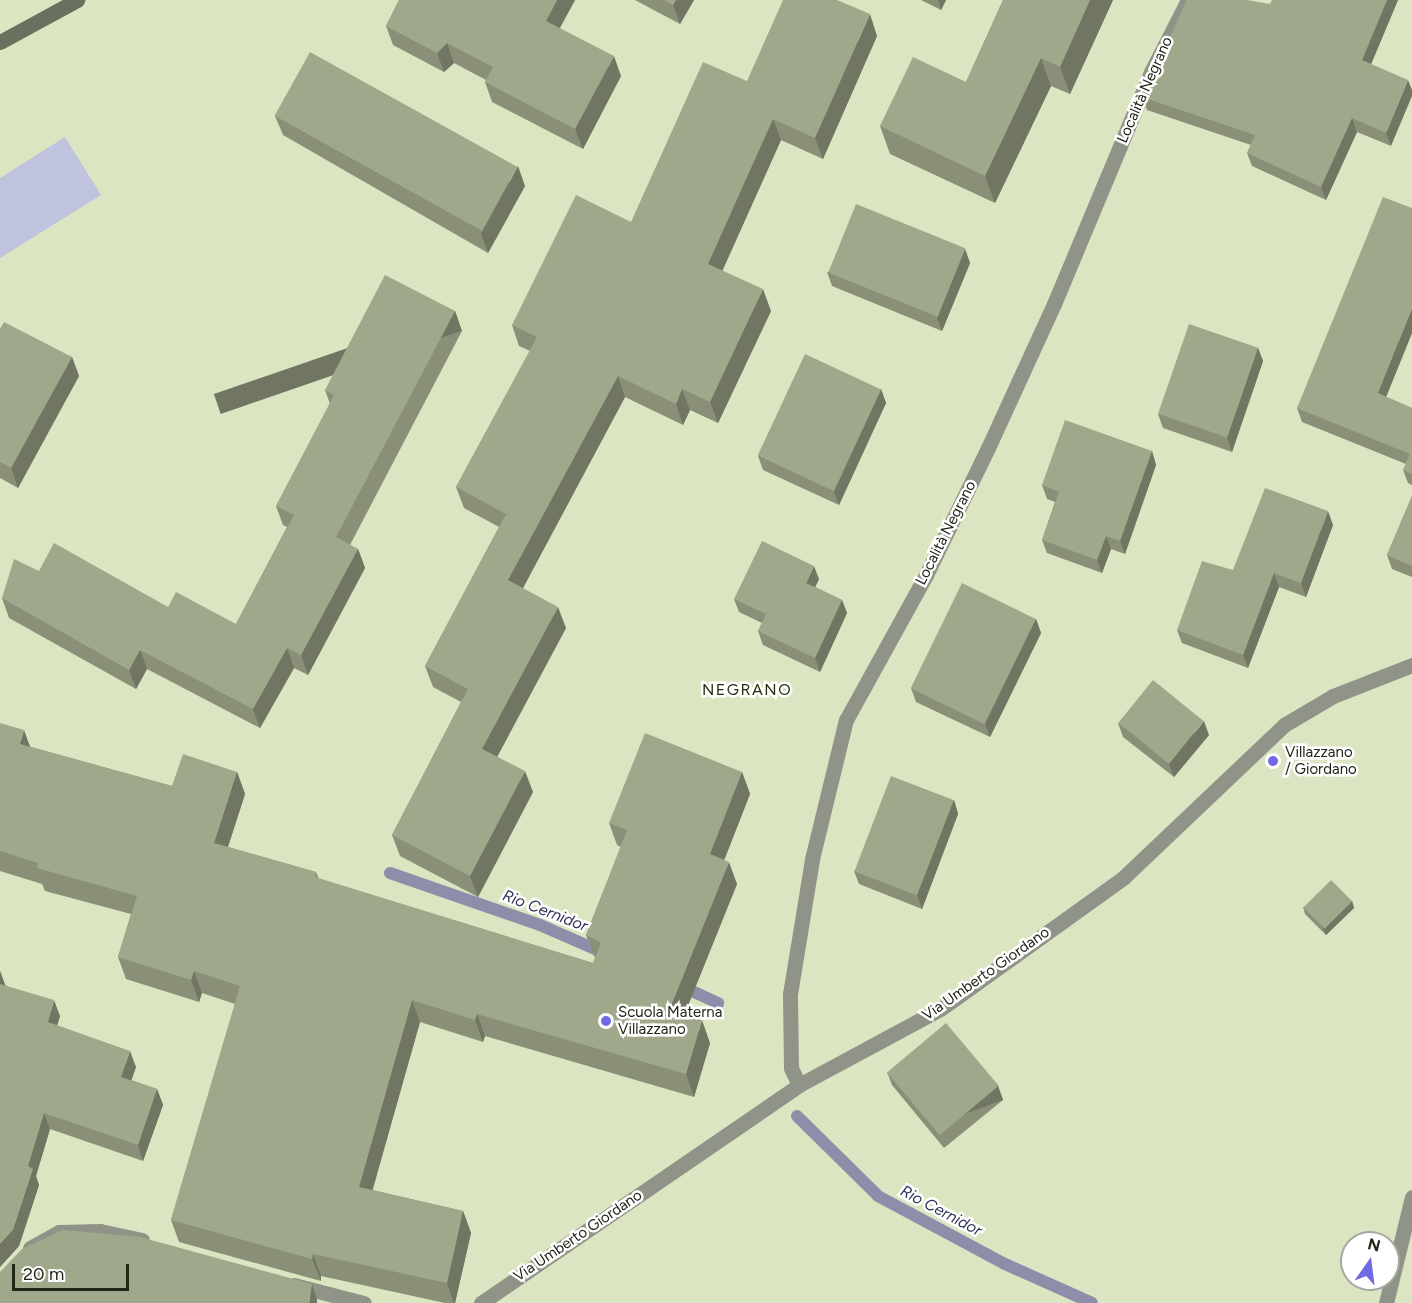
<!DOCTYPE html>
<html>
<head>
<meta charset="utf-8">
<style>
	body { margin:0 }
	#map { position:relative; width:1412px; height:1303px; overflow:hidden; background:#dbe5c1; font-family:Figtree,sans-serif }
	div>[style] { position:absolute }
	.green>* { inset:0; background:#c0c3de }
	.stream>* { height:12px; margin:-6px; padding:0 6px; transform-origin:6px; border-radius:6px; background:#8c8eaa }
	.minor>* { height:15px; margin:-7.5px; padding:0 7.5px; transform-origin:7.5px; border-radius:7.5px; background:#909488 }
	.secondary>* { height:15px; margin:-7.5px; padding:0 7.5px; transform-origin:7.5px; border-radius:7.5px; background:#6a705e }
	.wall>* { inset:0; background:#8a9078 }
	.shaded-wall>* { inset:0; background:#707662; transform-origin:0 0 }
	.building>* { inset:0; background:#a0a88c; transform-origin:0 0 }
	.dots>* { width:16px; height:16px; translate:-50% -50%; box-sizing:border-box; border:3px solid #fff; border-radius:50% }
	span { translate:-50% -50%; white-space:nowrap; text-align:center; line-height:1.15; -webkit-text-stroke:5px #fff; paint-order:stroke }
	.street-label { font-size:15px; color:#212517 }
	.poi-label { font-size:15px; color:#212517 }
	.left { translate:0 -50%; text-align:left }
	.neighbourhood-label { font-size:16px; color:#272e10; letter-spacing:1.5px }
	.water-label { font-size:16px; color:#32335b; font-style:italic }
	.north { position:absolute; left:1340px; top:1231px; width:60px; height:60px; box-sizing:border-box; background:#fff; border:2px solid #a6a8a2; border-radius:50%; rotate:14deg; font-size:16px; font-weight:700; line-height:24px; text-align:center; color:#212517 }
	.north::after { content:''; display:block; margin:auto; width:21px; height:27px; background:#6f6ae4; clip-path:polygon(50% 0,100% 100%,50% 72%,0 100%) }
	.scale { position:absolute; left:12px; top:1264px; width:117px; height:27px; box-sizing:border-box; border:3px solid #212517; border-top:0; padding-left:8px; font-size:18px; line-height:21px; white-space:nowrap; color:#212517; -webkit-text-stroke:4px #fff; paint-order:stroke }
</style>
</head>
<body>
<div id="map">
	<div class="green">
		<i style="clip-path:polygon(65px 137px,101px 195px,0 258px,0 178px)"></i>
	</div>
	<div class="stream">
		<i style="left:390px;top:873px;width:159px;rotate:19.1deg"></i>
		<i style="left:540px;top:925px;width:70px;rotate:23.6deg"></i>
		<i style="left:681px;top:986px;width:41px;rotate:24.7deg"></i>
		<i style="left:797px;top:1116px;width:114px;rotate:44.6deg"></i>
		<i style="left:878px;top:1196px;width:144px;rotate:28.2deg"></i>
		<i style="left:1005px;top:1264px;width:95px;rotate:24.1deg"></i>
	</div>
	<div class="minor">
		<i style="left:799px;top:1085px;width:19px;rotate:-115deg"></i>
		<i style="left:791px;top:1068px;width:74px;rotate:-90.8deg"></i>
		<i style="left:790px;top:994px;width:137px;rotate:-80.7deg"></i>
		<i style="left:812px;top:859px;width:143px;rotate:-76.3deg"></i>
		<i style="left:846px;top:720px;width:166px;rotate:-61.1deg"></i>
		<i style="left:926px;top:575px;width:141px;rotate:-64deg"></i>
		<i style="left:988px;top:448px;width:158px;rotate:-65.4deg"></i>
		<i style="left:1054px;top:304px;width:251px;rotate:-67.3deg"></i>
		<i style="left:1151px;top:72px;width:81px;rotate:-62.8deg"></i>
		<i style="left:30px;top:1248px;width:33px;rotate:-29deg"></i>
		<i style="left:59px;top:1232px;width:41px;rotate:-1.4deg"></i>
		<i style="left:100px;top:1231px;width:43px;rotate:12.1deg"></i>
		<i style="left:294px;top:1285px;width:72px;rotate:14.4deg"></i>
		<i style="left:481px;top:1303px;width:386px;rotate:-34.4deg"></i>
		<i style="left:799px;top:1085px;width:162px;rotate:-28.3deg"></i>
		<i style="left:942px;top:1008px;width:224px;rotate:-35.7deg"></i>
		<i style="left:1124px;top:877px;width:221px;rotate:-43.5deg"></i>
		<i style="left:1284px;top:725px;width:57px;rotate:-30.6deg"></i>
		<i style="left:1333px;top:696px;width:85px;rotate:-21.4deg"></i>
		<i style="left:1386px;top:1303px;width:109px;rotate:-76.2deg"></i>
	</div>
	<div class="secondary">
		<i style="left:0;top:42px;width:88px;rotate:-28.6deg"></i>
	</div>
	<div class="wall">
		<i style="clip-path:polygon(399px 0,575px 0,560px 28px,621px 76px,583px 149px,492px 102px,485px 82px,486px 80px,454px 63px,444px 72px,393px 45px,386px 26px)"></i>
		<i style="clip-path:polygon(635px 0,694px 0,680px 24px)"></i>
		<i style="clip-path:polygon(921px 0,946px 0,941px 10px)"></i>
		<i style="clip-path:polygon(1003px 0,1113px 0,1070px 94px,1051px 86px,995px 203px,890px 154px,880px 126px,966px 82px)"></i>
		<i style="clip-path:polygon(1398px 0,1371px 64px,1391px 146px,1357px 132px,1326px 200px,1252px 166px,1247px 153px,1251px 145px,1147px 110px,1142px 97px,1270px 4px)"></i>
		<i style="clip-path:polygon(877px 36px,823px 159px,781px 140px,722px 271px,771px 311px,718px 423px,690px 410px,683px 425px,625px 397px,523px 588px,566px 628px,497px 757px,533px 792px,478px 897px,400px 856px,392px 835px,461px 702px,433px 687px,425px 666px,499px 527px,464px 508px,456px 487px,530px 351px,519px 346px,512px 325px,631px 222px,747px 81px)"></i>
		<i style="clip-path:polygon(275px 116px,525px 186px,488px 253px,283px 135px)"></i>
		<i style="clip-path:polygon(965px 249px,970px 263px,942px 331px,832px 286px,827px 272px)"></i>
		<i style="clip-path:polygon(455px 311px,462px 331px,350px 545px,358px 549px,365px 568px,308px 675px,294px 668px,260px 728px,147px 669px,136px 689px,9px 618px,2px 598px,39px 571px,168px 607px,236px 624px,287px 527px,283px 525px,276px 506px,330px 404px,325px 390px)"></i>
		<i style="clip-path:polygon(0 329px,72px 357px,79px 376px,18px 488px,0 478px)"></i>
		<i style="clip-path:polygon(1412px 333px,1386px 397px,1412px 408px,1412px 485px,1408px 483px,1403px 470px,1406px 464px,1302px 422px,1297px 408px)"></i>
		<i style="clip-path:polygon(1258px 348px,1263px 361px,1232px 452px,1163px 428px,1158px 414px)"></i>
		<i style="clip-path:polygon(881px 389px,886px 403px,839px 505px,763px 470px,758px 456px)"></i>
		<i style="clip-path:polygon(1152px 451px,1156px 465px,1125px 554px,1111px 549px,1102px 573px,1047px 553px,1042px 540px,1055px 502px,1047px 499px,1042px 485px)"></i>
		<i style="clip-path:polygon(1412px 496px,1412px 577px,1392px 569px,1387px 555px)"></i>
		<i style="clip-path:polygon(1333px 525px,1306px 597px,1279px 587px,1248px 668px,1182px 643px,1177px 630px,1233px 570px)"></i>
		<i style="clip-path:polygon(819px 579px,815px 587px,842px 600px,847px 613px,820px 672px,763px 645px,758px 631px,762px 623px,739px 612px,734px 599px)"></i>
		<i style="clip-path:polygon(1036px 619px,1041px 633px,990px 737px,916px 702px,911px 688px)"></i>
		<i style="clip-path:polygon(0 723px,31px 747px,172px 786px,237px 772px,245px 794px,228px 847px,316px 872px,319px 879px,593px 963px,595px 958px,586px 935px,621px 847px,617px 845px,609px 823px,742px 772px,750px 794px,724px 860px,737px 884px,684px 1015px,710px 1043px,694px 1097px,485px 1036px,483px 1042px,420px 1022px,372px 1190px,463px 1211px,471px 1233px,455px 1303px,445px 1303px,321px 1276px,321px 1281px,179px 1242px,171px 1220px,235px 1004px,202px 993px,199px 1002px,126px 979px,118px 957px,131px 914px,45px 891px,42px 884px,0 871px)"></i>
		<i style="clip-path:polygon(1118px 723px,1209px 735px,1174px 777px,1123px 737px)"></i>
		<i style="clip-path:polygon(954px 800px,958px 814px,922px 909px,859px 884px,854px 871px)"></i>
		<i style="clip-path:polygon(1352px 901px,1354px 908px,1326px 935px,1305px 914px,1303px 907px)"></i>
		<i style="clip-path:polygon(0 971px,5px 985px,60px 1016px,57px 1026px,136px 1067px,131px 1080px,157px 1089px,163px 1105px,143px 1161px,50px 1129px,36px 1176px,39px 1185px,19px 1246px,0 1267px)"></i>
		<i style="clip-path:polygon(887px 1072px,998px 1086px,1003px 1100px,944px 1148px,892px 1085px)"></i>
	</div>
	<div class="shaded-wall">
		<i style="clip-path:polygon(557px 0,575px 0,553px 40px,546px 21px)"></i>
		<i style="clip-path:polygon(676px 0,694px 0,680px 24px,673px 5px)"></i>
		<i style="clip-path:polygon(938px 0,946px 0,941px 10px)"></i>
		<i style="clip-path:polygon(1090px 0,1113px 0,1070px 94px,1060px 67px)"></i>
		<i style="clip-path:polygon(1387px 0,1398px 0,1367px 74px,1362px 60px)"></i>
		<i style="clip-path:polygon(870px 14px,877px 36px,823px 159px,815px 138px)"></i>
		<i style="clip-path:polygon(447px 43px,454px 63px,444px 72px,437px 53px)"></i>
		<i style="clip-path:polygon(614px 56px,621px 76px,583px 149px,575px 129px)"></i>
		<i style="clip-path:polygon(1041px 58px,1051px 86px,995px 203px,985px 176px)"></i>
		<i style="clip-path:polygon(1408px 80px,1412px 90px,1412px 96px,1391px 146px,1386px 133px)"></i>
		<i style="clip-path:polygon(1352px 118px,1357px 132px,1326px 200px,1321px 187px)"></i>
		<i style="clip-path:polygon(773px 119px,781px 140px,716px 285px,708px 264px)"></i>
		<i style="clip-path:polygon(518px 166px,525px 186px,488px 253px,481px 234px)"></i>
		<i style="clip-path:polygon(965px 249px,970px 263px,942px 331px,937px 318px)"></i>
		<i style="clip-path:polygon(763px 289px,771px 311px,718px 423px,710px 402px)"></i>
		<i style="clip-path:polygon(1412px 308px,1412px 333px,1382px 407px,1378px 393px)"></i>
		<i style="left:455px;top:311px;width:21px;height:255px;rotate:71deg"></i>
		<i style="clip-path:polygon(1258px 348px,1263px 361px,1232px 452px,1227px 438px)"></i>
		<i style="clip-path:polygon(72px 357px,79px 376px,18px 488px,11px 468px)"></i>
		<i style="clip-path:polygon(618px 376px,625px 397px,516px 601px,508px 580px)"></i>
		<i style="clip-path:polygon(682px 389px,690px 410px,683px 425px,676px 404px)"></i>
		<i style="clip-path:polygon(881px 389px,886px 403px,839px 505px,834px 492px)"></i>
		<i style="clip-path:polygon(1152px 451px,1156px 465px,1125px 554px,1120px 541px)"></i>
		<i style="clip-path:polygon(1328px 511px,1333px 525px,1306px 597px,1301px 583px)"></i>
		<i style="clip-path:polygon(1106px 536px,1111px 549px,1102px 573px,1097px 560px)"></i>
		<i style="clip-path:polygon(358px 549px,365px 568px,308px 675px,301px 655px)"></i>
		<i style="clip-path:polygon(814px 566px,819px 579px,811px 596px,806px 583px)"></i>
		<i style="clip-path:polygon(1274px 573px,1279px 587px,1248px 668px,1243px 655px)"></i>
		<i style="clip-path:polygon(842px 600px,847px 613px,820px 672px,815px 658px)"></i>
		<i style="clip-path:polygon(558px 607px,566px 628px,490px 770px,482px 749px)"></i>
		<i style="clip-path:polygon(1036px 619px,1041px 633px,990px 737px,985px 724px)"></i>
		<i style="clip-path:polygon(287px 648px,294px 668px,260px 728px,253px 709px)"></i>
		<i style="clip-path:polygon(140px 650px,147px 669px,136px 689px,129px 670px)"></i>
		<i style="clip-path:polygon(1204px 721px,1209px 735px,1174px 777px,1169px 764px)"></i>
		<i style="clip-path:polygon(24px 730px,32px 752px,20px 744px)"></i>
		<i style="clip-path:polygon(525px 771px,533px 792px,478px 897px,470px 876px)"></i>
		<i style="clip-path:polygon(237px 772px,245px 794px,222px 865px,214px 843px)"></i>
		<i style="clip-path:polygon(742px 772px,750px 794px,718px 876px,710px 854px)"></i>
		<i style="clip-path:polygon(954px 800px,958px 814px,922px 909px,917px 895px)"></i>
		<i style="clip-path:polygon(729px 862px,737px 884px,677px 1033px,669px 1011px)"></i>
		<i style="clip-path:polygon(1352px 901px,1354px 908px,1326px 935px,1323px 928px)"></i>
		<i style="clip-path:polygon(0 971px,6px 987px,0 992px)"></i>
		<i style="clip-path:polygon(194px 971px,202px 993px,199px 1002px,191px 980px)"></i>
		<i style="clip-path:polygon(54px 1000px,60px 1016px,53px 1038px,48px 1022px)"></i>
		<i style="clip-path:polygon(412px 1000px,420px 1022px,367px 1210px,359px 1187px)"></i>
		<i style="clip-path:polygon(477px 1014px,485px 1036px,483px 1042px,475px 1020px)"></i>
		<i style="clip-path:polygon(702px 1020px,710px 1043px,694px 1097px,686px 1074px)"></i>
		<i style="clip-path:polygon(130px 1051px,136px 1067px,127px 1093px,121px 1077px)"></i>
		<i style="left:998px;top:1086px;width:15px;height:76px;rotate:70deg"></i>
		<i style="clip-path:polygon(157px 1089px,163px 1105px,143px 1161px,138px 1145px)"></i>
		<i style="clip-path:polygon(44px 1113px,50px 1129px,36px 1176px,39px 1185px,19px 1246px,0 1267px,0 1244px,28px 1166px)"></i>
		<i style="clip-path:polygon(463px 1211px,471px 1233px,455px 1303px,454px 1303px,447px 1283px)"></i>
		<i style="clip-path:polygon(313px 1254px,321px 1276px,321px 1281px,312px 1259px)"></i>
		<i style="clip-path:polygon(312px 1284px,317px 1300px,317px 1303px,309px 1303px)"></i>
	</div>
	<div class="building">
		<i style="clip-path:polygon(399px 0,557px 0,546px 21px,614px 56px,575px 129px,485px 82px,493px 67px,447px 43px,437px 53px,386px 26px)"></i>
		<i style="clip-path:polygon(664px 0,676px 0,673px 5px)"></i>
		<i style="clip-path:polygon(783px 0,837px 0,870px 14px,815px 138px,773px 119px,708px 264px,763px 289px,710px 402px,682px 389px,676px 404px,618px 376px,508px 580px,558px 607px,482px 749px,525px 771px,470px 876px,392px 835px,468px 689px,425px 666px,506px 514px,456px 487px,537px 337px,512px 325px,576px 195px,631px 222px,703px 62px,747px 81px)"></i>
		<i style="clip-path:polygon(1003px 0,1090px 0,1060px 67px,1041px 58px,985px 176px,880px 126px,913px 57px,966px 82px)"></i>
		<i style="clip-path:polygon(1187px 0,1247px 0,1270px 4px,1272px 0,1387px 0,1362px 60px,1408px 80px,1386px 133px,1352px 118px,1321px 187px,1247px 153px,1255px 135px,1142px 97px)"></i>
		<i style="left:310px;top:52px;width:237px;height:73px;rotate:29deg"></i>
		<i style="clip-path:polygon(1383px 197px,1412px 208px,1412px 308px,1378px 393px,1412px 408px,1412px 474px,1403px 470px,1410px 454px,1297px 408px)"></i>
		<i style="left:856px;top:204px;width:118px;height:74px;rotate:22deg"></i>
		<i style="clip-path:polygon(385px 275px,455px 311px,336px 537px,358px 549px,301px 655px,287px 648px,253px 709px,140px 650px,129px 670px,2px 598px,14px 559px,39px 571px,54px 543px,168px 607px,176px 592px,236px 624px,294px 515px,276px 506px,334px 395px,325px 390px)"></i>
		<i style="clip-path:polygon(4px 322px,72px 357px,11px 468px,0 462px,0 329px)"></i>
		<i style="left:1189px;top:324px;width:73px;height:95px;rotate:19deg"></i>
		<i style="left:805px;top:354px;width:84px;height:112px;rotate:25deg"></i>
		<i style="clip-path:polygon(1065px 420px,1152px 451px,1120px 541px,1106px 536px,1097px 560px,1042px 540px,1059px 492px,1042px 485px)"></i>
		<i style="clip-path:polygon(1265px 488px,1328px 511px,1301px 583px,1274px 573px,1243px 655px,1177px 630px,1202px 561px,1233px 570px)"></i>
		<i style="clip-path:polygon(1412px 496px,1412px 566px,1387px 555px)"></i>
		<i style="clip-path:polygon(762px 541px,814px 566px,806px 583px,842px 600px,815px 658px,758px 631px,766px 614px,734px 599px)"></i>
		<i style="left:962px;top:583px;width:82px;height:117px;rotate:26deg"></i>
		<i style="left:1153px;top:680px;width:65px;height:55px;rotate:39deg"></i>
		<i style="clip-path:polygon(0 723px,24px 730px,20px 744px,172px 786px,183px 754px,237px 772px,214px 843px,316px 872px,315px 877px,593px 963px,601px 943px,586px 935px,627px 830px,609px 823px,645px 733px,742px 772px,710px 854px,729px 862px,669px 1011px,702px 1020px,686px 1074px,477px 1014px,475px 1020px,412px 1000px,359px 1187px,463px 1211px,447px 1283px,313px 1254px,312px 1259px,171px 1220px,240px 986px,194px 971px,191px 980px,118px 957px,137px 896px,37px 868px,38px 863px,0 851px)"></i>
		<i style="left:891px;top:776px;width:67px;height:102px;rotate:21deg"></i>
		<i style="left:1331px;top:880px;width:30px;height:39px;rotate:45deg"></i>
		<i style="clip-path:polygon(0 984px,54px 1000px,48px 1022px,130px 1051px,121px 1077px,157px 1089px,138px 1145px,44px 1113px,28px 1166px,33px 1169px,13px 1230px,0 1244px)"></i>
		<i style="left:946px;top:1023px;width:82px;height:77px;rotate:50deg"></i>
		<i style="clip-path:polygon(63px 1230px,140px 1237px,312px 1284px,309px 1303px,0 1303px,0 1272px,22px 1249px)"></i>
	</div>
	<div class="dots">
		<i style="left:1273px;top:761px;background:#6f6ae4"></i>
		<i style="left:606px;top:1021px;background:#6f6ae4"></i>
	</div>
	<div class="street-label">
		<span style="left:1145px;top:90px;rotate:-66deg">Località Negrano</span>
		<span style="left:946px;top:533px;rotate:-63deg">Località Negrano</span>
		<span style="left:986px;top:974px;rotate:-35deg">Via Umberto Giordano</span>
		<span style="left:578px;top:1236px;rotate:-34deg">Via Umberto Giordano</span>
	</div>
	<div class="poi-label">
		<span class="left" style="left:1285px;top:761px">Villazzano<br>/ Giordano</span>
		<span class="left" style="left:618px;top:1021px">Scuola Materna<br>Villazzano</span>
	</div>
	<div class="neighbourhood-label">
		<span style="left:747px;top:690px">NEGRANO</span>
	</div>
	<div class="water-label">
		<span style="left:545px;top:911px;rotate:21deg">Rio Cernidor</span>
		<span style="left:941px;top:1211px;rotate:28deg">Rio Cernidor</span>
	</div>
	<div class="north">N</div>
	<div class="scale">20 m</div>
</div>
</body>
</html>
